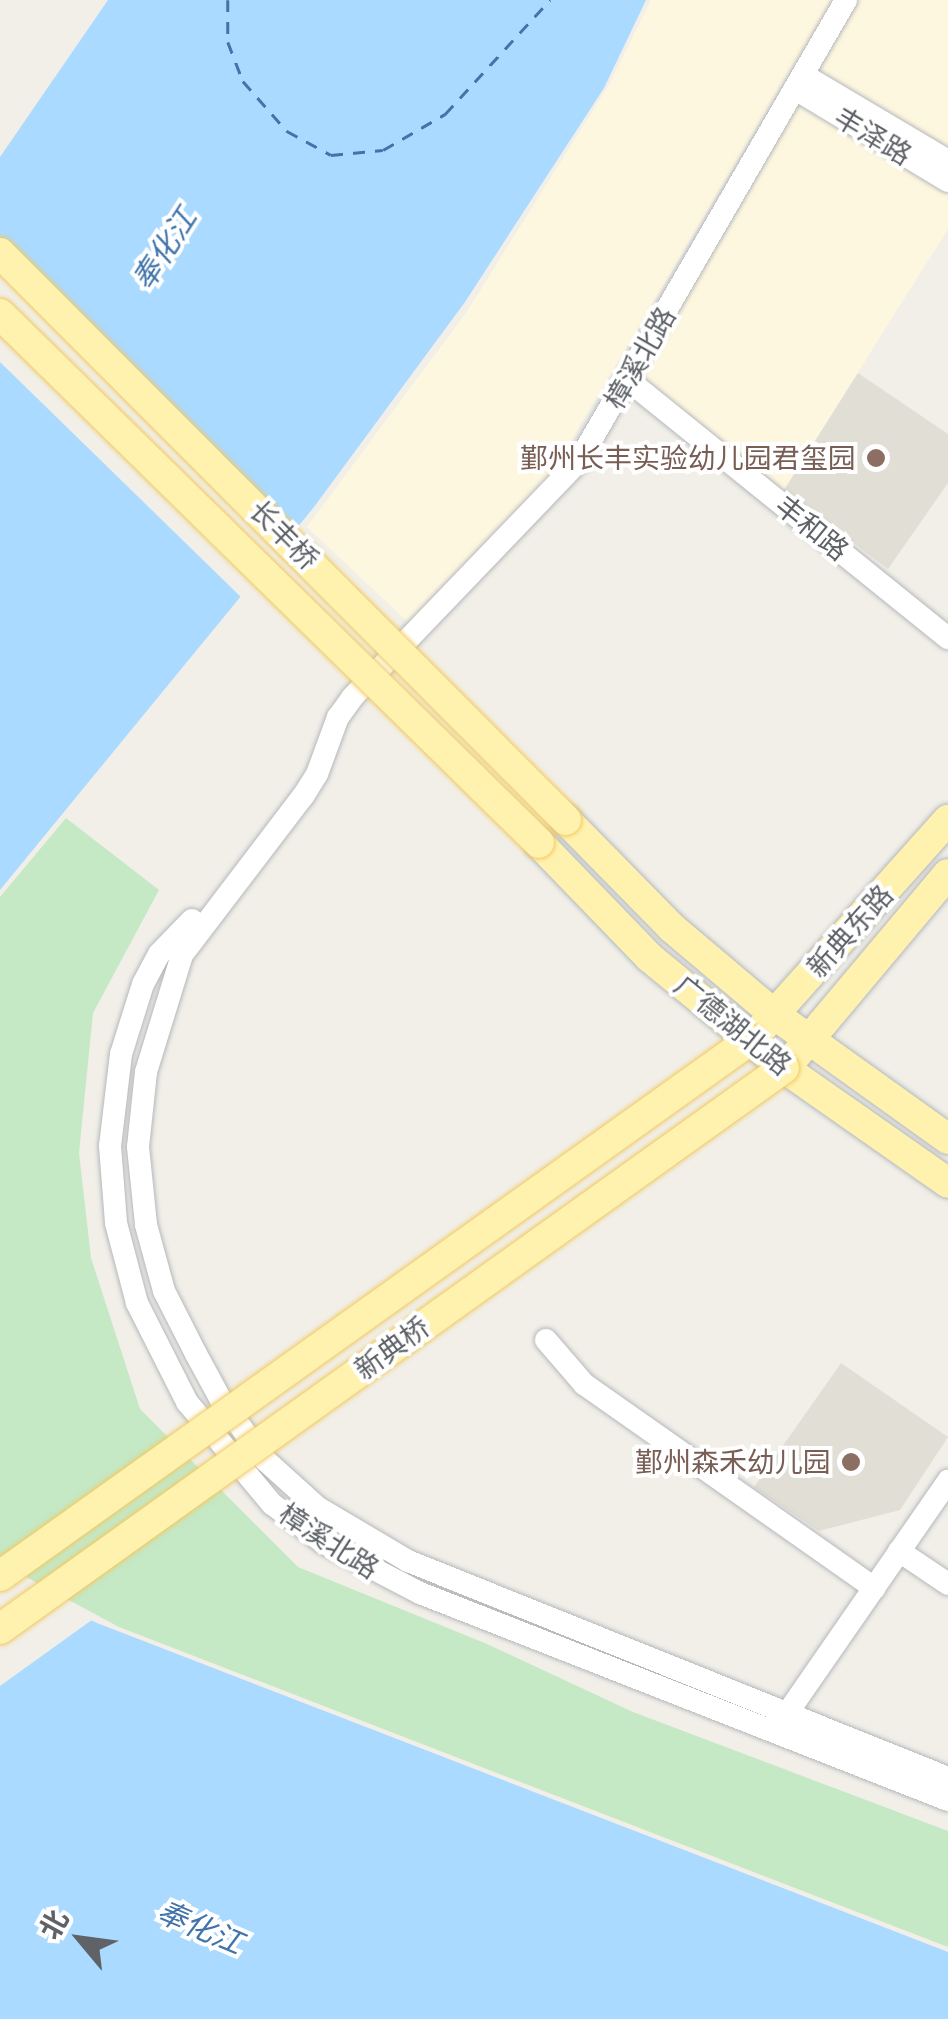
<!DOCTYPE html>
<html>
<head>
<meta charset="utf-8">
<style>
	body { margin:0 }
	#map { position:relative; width:948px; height:2019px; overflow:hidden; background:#f1efe8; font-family:Quicksand,"Noto Sans SC",sans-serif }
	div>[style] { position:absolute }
	.commercial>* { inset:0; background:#fef7e0 }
	.education>* { inset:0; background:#e1ded6 }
	.green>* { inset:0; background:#c5e8c5 }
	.water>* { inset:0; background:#aadaff }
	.pier>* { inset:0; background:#f1efe8 }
	.ferry>* { height:2.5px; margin-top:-1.25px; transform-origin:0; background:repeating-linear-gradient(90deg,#4174aa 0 12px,transparent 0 22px) }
	.roads { filter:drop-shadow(0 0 2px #b5b8bc) drop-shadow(0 0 2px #b5b8bc) }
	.minor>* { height:22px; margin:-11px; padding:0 11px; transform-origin:11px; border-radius:11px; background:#fff }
	.major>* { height:30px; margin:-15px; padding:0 15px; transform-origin:15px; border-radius:15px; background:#fff2af }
	.bridges { filter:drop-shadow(0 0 2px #f2c960) drop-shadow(0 0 2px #f2c960) }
	.major-bridge>* { height:30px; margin:-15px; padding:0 15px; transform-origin:15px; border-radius:15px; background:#fff2af }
	.dots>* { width:28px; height:28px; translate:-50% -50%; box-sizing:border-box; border:5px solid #fff; border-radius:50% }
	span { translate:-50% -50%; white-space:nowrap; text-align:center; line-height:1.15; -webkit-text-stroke:8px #fff; paint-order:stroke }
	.street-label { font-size:28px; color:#5f6368 }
	.education-label { font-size:28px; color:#785e54 }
	.right { translate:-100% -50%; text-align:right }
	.water-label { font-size:30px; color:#4174aa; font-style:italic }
	.north { position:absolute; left:30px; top:1889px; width:100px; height:100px; -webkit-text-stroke:8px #fff; paint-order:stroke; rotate:299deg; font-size:28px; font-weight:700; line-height:40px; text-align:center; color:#5f6368 }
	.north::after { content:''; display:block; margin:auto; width:35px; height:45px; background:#5f6368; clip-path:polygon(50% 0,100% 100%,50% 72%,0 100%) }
</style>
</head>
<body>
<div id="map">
	<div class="commercial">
		<i style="clip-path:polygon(651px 0,833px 0,552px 473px,411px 625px,307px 527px,468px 310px,610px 83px)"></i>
		<i style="clip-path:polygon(857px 0,948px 0,948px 229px,784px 490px,639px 378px)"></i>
	</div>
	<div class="education">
		<i style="clip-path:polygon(858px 373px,948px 434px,948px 483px,888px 569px,784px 490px)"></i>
		<i style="clip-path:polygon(841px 1363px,948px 1437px,900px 1510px,819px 1531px,754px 1487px)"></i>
	</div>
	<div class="green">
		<i style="clip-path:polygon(66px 818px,159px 890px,93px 1013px,79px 1153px,91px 1258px,140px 1409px,298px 1567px,487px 1644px,633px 1712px,948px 1831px,948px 1947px,119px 1627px,0 1563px,0 897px)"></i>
	</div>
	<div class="water">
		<i style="clip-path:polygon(108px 0,646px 0,604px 88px,465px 302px,314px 507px,0 890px,0 157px)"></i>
		<i style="clip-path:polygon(0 1576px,97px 1623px,948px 1952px,948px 2019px,0 2019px)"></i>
	</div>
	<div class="pier">
		<i style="clip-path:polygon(0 240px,300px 532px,245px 601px,0 362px)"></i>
		<i style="clip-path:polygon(0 1571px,96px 1617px,0 1686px)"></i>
	</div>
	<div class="ferry">
		<i style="left:228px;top:0;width:42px;rotate:90deg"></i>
		<i style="left:228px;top:42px;width:42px;rotate:69deg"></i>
		<i style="left:243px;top:81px;width:67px;rotate:48.7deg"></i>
		<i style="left:287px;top:131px;width:50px;rotate:28.6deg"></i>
		<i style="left:331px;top:155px;width:52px;rotate:-5.5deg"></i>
		<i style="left:383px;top:150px;width:72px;rotate:-30.1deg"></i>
		<i style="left:445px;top:114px;width:155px;rotate:-47.4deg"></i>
	</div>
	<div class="roads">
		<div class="minor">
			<i style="left:846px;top:0;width:533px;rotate:120.08deg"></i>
			<i style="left:579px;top:461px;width:328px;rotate:133.8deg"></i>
			<i style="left:352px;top:698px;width:24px;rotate:126deg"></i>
			<i style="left:338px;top:717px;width:61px;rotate:110.2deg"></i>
			<i style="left:317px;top:774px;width:26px;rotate:122deg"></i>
			<i style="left:303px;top:796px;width:200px;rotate:127.3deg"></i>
			<i style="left:182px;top:955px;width:122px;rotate:107.1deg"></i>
			<i style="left:146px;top:1072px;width:75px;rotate:96.1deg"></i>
			<i style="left:138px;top:1147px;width:78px;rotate:84.1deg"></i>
			<i style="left:146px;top:1225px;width:68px;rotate:74.7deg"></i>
			<i style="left:164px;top:1291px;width:71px;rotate:63.1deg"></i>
			<i style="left:196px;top:1354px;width:52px;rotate:61.5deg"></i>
			<i style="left:221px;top:1400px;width:74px;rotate:53.7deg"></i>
			<i style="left:265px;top:1460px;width:70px;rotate:42.1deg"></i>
			<i style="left:317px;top:1507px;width:106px;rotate:30.7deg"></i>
			<i style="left:408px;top:1561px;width:582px;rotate:21.89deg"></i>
			<i style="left:805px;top:76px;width:166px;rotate:30.7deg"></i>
			<i style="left:797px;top:90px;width:176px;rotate:31.1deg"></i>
			<i style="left:628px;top:380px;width:411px;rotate:38.9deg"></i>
			<i style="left:192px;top:920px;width:47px;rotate:134.1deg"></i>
			<i style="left:159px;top:954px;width:34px;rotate:118deg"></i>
			<i style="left:143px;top:984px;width:73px;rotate:107.4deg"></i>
			<i style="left:121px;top:1054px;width:93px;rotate:96.8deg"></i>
			<i style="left:110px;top:1146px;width:77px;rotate:85.5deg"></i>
			<i style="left:116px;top:1223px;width:83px;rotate:75.3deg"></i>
			<i style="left:137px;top:1303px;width:111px;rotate:63.2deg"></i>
			<i style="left:187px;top:1402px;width:133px;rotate:50.2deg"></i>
			<i style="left:272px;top:1504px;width:65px;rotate:36.9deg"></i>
			<i style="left:324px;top:1543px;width:108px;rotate:27.5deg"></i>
			<i style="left:420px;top:1593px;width:567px;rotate:21.41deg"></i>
			<i style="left:546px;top:1340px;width:58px;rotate:49.2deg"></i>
			<i style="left:584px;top:1384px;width:355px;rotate:35.1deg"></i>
			<i style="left:899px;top:1551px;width:59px;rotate:34deg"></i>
			<i style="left:786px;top:1715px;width:285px;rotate:-55.3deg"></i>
		</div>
		<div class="major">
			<i style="left:566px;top:820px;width:151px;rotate:45.5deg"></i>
			<i style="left:672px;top:928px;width:135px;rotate:40.2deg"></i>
			<i style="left:775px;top:1015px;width:213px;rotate:35.6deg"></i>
			<i style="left:539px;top:843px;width:158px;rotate:46deg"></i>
			<i style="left:649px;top:957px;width:175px;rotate:39.4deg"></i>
			<i style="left:784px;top:1068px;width:200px;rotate:35deg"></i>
			<i style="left:760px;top:1030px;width:282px;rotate:-48.2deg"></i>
			<i style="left:796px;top:1055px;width:236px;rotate:-50deg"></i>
		</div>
	</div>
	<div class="bridges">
		<div class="major-bridge">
			<i style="left:0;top:253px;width:801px;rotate:45.05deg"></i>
			<i style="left:0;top:314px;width:755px;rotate:44.46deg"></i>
			<i style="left:0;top:1576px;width:922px;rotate:-35.55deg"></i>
			<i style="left:0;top:1629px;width:964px;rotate:-35.59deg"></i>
		</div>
	</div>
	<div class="dots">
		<i style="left:876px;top:458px;background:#8d6e63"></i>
		<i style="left:851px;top:1462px;background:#8d6e63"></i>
	</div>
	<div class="street-label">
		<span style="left:873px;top:136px;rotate:31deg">丰泽路</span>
		<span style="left:640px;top:358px;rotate:-60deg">樟溪北路</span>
		<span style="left:812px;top:528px;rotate:39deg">丰和路</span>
		<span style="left:284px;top:535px;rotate:45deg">长丰桥</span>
		<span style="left:850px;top:931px;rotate:-48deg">新典东路</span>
		<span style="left:733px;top:1025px;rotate:39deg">广德湖北路</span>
		<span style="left:392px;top:1348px;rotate:-36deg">新典桥</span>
		<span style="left:329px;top:1541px;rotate:33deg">樟溪北路</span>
	</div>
	<div class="education-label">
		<span class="right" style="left:856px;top:458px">鄞州长丰实验幼儿园君玺园</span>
		<span class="right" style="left:831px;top:1462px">鄞州森禾幼儿园</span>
	</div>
	<div class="water-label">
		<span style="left:164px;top:249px;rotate:-57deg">奉化江</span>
		<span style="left:200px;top:1927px;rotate:23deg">奉化江</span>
	</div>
	<div class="north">北</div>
</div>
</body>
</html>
